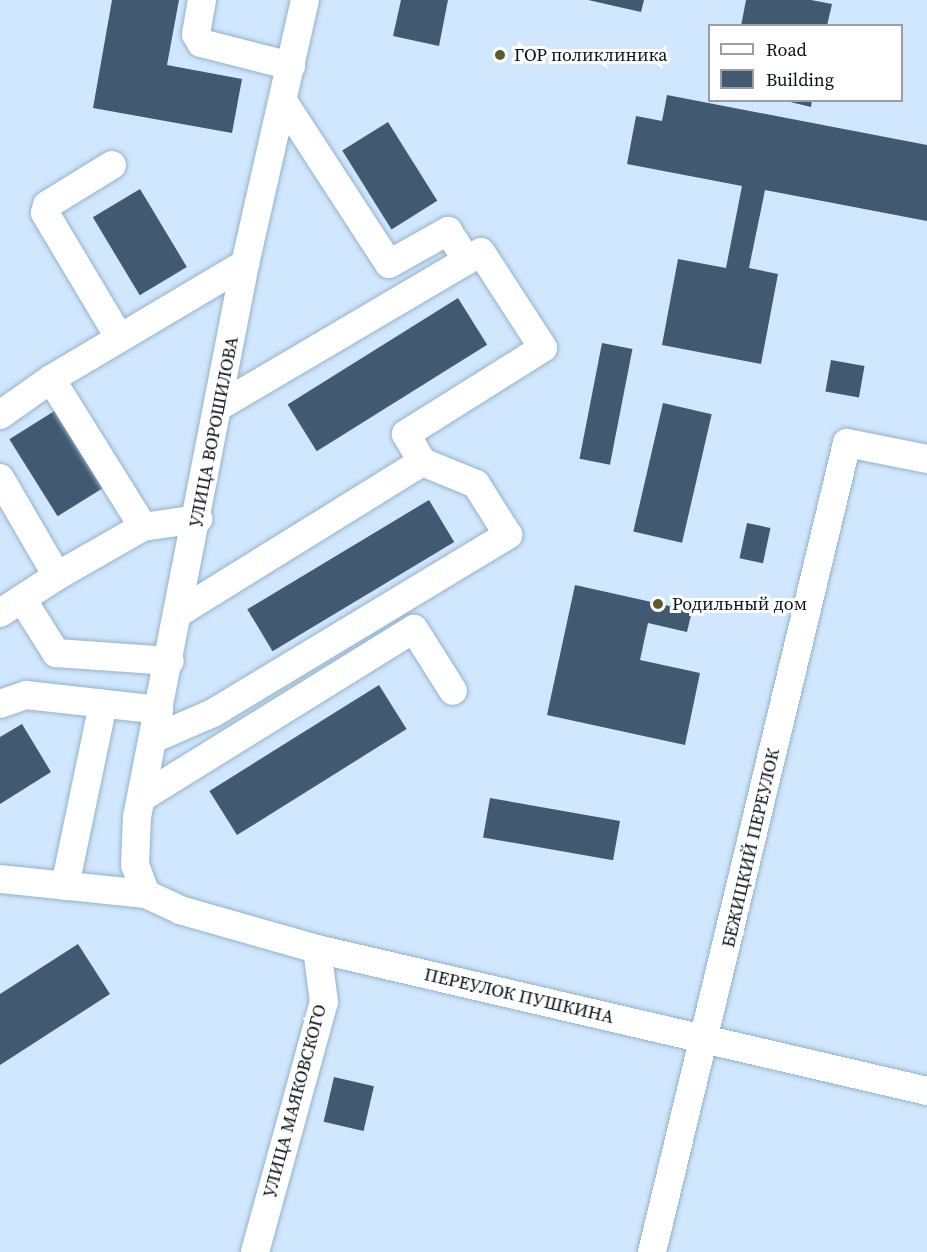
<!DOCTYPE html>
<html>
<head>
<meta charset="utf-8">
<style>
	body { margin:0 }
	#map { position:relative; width:927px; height:1252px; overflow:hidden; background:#d0e7fe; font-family:"Source Serif 4",serif }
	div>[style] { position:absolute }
	.building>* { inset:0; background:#415a72; transform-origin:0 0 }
	.roads { filter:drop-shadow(0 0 2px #95b2cc) drop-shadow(0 0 2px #95b2cc) }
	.minor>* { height:28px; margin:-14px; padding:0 14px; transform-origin:14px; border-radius:14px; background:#fff }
	.dots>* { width:16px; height:16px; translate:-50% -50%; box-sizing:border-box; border:3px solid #fff; border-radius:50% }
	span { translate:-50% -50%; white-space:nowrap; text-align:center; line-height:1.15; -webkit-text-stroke:6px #fff; paint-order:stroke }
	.poi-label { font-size:18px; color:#061019 }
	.left { translate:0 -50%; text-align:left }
	.street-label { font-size:18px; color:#061019 }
	.legend { position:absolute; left:708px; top:24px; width:195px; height:78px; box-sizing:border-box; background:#fff; border:2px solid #9b9fa3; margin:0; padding:8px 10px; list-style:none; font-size:18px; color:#061019 }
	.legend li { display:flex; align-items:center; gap:12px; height:30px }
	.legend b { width:30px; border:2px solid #9b9fa3 }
</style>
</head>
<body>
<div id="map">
	<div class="building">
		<i style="clip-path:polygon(112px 0,179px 0,167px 65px,242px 79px,232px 133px,93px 108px)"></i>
		<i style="clip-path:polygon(401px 0,448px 0,439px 46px,393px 36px)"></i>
		<i style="clip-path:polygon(588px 0,644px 0,641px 12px)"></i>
		<i style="clip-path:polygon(746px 0,811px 0,832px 4px,827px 26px,741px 26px)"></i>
		<i style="clip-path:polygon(667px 95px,927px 145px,927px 221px,765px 190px,749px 268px,778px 274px,761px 364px,662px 345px,678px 259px,726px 268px,742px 186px,627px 164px,636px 116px,662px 121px)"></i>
		<i style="clip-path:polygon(782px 100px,812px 100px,811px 107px)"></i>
		<i style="left:388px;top:122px;width:93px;height:54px;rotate:58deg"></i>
		<i style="left:140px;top:189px;width:91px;height:55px;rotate:59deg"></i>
		<i style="left:458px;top:298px;width:55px;height:201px;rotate:58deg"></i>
		<i style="left:602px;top:343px;width:31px;height:118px;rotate:11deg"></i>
		<i style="left:831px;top:360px;width:34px;height:32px;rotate:10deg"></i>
		<i style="left:663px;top:403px;width:50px;height:132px;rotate:13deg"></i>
		<i style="left:56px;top:410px;width:91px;height:55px;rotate:58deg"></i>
		<i style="left:429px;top:500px;width:49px;height:212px;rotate:59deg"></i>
		<i style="left:747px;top:523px;width:24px;height:36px;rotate:12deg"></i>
		<i style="clip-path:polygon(575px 585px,692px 611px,687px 632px,648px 623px,640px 660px,700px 673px,685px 745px,547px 715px)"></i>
		<i style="left:379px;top:685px;width:52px;height:200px;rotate:58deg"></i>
		<i style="clip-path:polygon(22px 724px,51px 772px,0 804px,0 737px)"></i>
		<i style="left:490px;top:798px;width:132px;height:40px;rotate:10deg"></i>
		<i style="clip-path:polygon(78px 944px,110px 994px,0 1065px,0 994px)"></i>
		<i style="left:334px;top:1077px;width:41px;height:46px;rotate:13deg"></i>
	</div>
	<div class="roads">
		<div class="minor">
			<i style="left:202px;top:0;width:35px;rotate:100deg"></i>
			<i style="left:196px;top:34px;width:10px;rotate:61deg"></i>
			<i style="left:201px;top:43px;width:93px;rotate:14.3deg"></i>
			<i style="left:305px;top:0;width:271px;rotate:102.8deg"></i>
			<i style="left:245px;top:264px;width:563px;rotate:101.05deg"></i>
			<i style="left:137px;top:817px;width:48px;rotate:92.4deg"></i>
			<i style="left:135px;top:865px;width:31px;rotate:69deg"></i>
			<i style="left:146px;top:894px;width:38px;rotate:25deg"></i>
			<i style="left:180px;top:910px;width:142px;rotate:15.9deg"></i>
			<i style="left:317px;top:949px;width:626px;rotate:13.1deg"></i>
			<i style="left:283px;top:101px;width:194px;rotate:57deg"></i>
			<i style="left:389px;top:264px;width:68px;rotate:-29.2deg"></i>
			<i style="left:448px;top:231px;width:35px;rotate:57deg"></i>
			<i style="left:112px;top:165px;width:76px;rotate:148.4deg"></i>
			<i style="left:47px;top:205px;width:8px;rotate:104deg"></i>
			<i style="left:45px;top:213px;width:144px;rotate:59.2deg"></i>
			<i style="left:51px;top:379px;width:226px;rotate:-30.7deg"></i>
			<i style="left:218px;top:407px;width:305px;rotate:-30.5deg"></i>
			<i style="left:481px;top:252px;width:114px;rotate:57.1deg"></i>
			<i style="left:543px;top:348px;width:162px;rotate:147.9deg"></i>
			<i style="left:406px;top:434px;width:32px;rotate:60deg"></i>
			<i style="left:0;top:415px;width:62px;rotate:-35.2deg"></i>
			<i style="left:51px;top:379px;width:174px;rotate:58.1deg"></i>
			<i style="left:0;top:478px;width:113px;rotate:59.8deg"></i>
			<i style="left:57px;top:576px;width:99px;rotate:-29.7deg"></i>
			<i style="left:143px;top:527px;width:56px;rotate:-8.3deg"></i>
			<i style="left:22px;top:599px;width:64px;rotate:57.8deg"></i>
			<i style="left:56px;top:653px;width:114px;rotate:4deg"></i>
			<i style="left:0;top:613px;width:68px;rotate:-33deg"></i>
			<i style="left:0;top:704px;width:28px;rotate:-19deg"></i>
			<i style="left:26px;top:695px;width:134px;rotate:6.4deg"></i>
			<i style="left:153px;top:739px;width:65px;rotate:-23.4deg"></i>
			<i style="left:213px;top:713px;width:345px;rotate:-31.1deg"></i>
			<i style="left:508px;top:535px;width:60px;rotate:-122.1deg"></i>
			<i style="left:476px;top:484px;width:58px;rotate:-157.8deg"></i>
			<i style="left:422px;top:462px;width:285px;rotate:148.2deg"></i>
			<i style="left:141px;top:798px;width:321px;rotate:-31.8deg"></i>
			<i style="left:414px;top:629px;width:73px;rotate:57.8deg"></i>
			<i style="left:0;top:879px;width:147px;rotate:5.9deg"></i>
			<i style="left:65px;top:886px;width:186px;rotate:-78.2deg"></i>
			<i style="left:255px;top:1252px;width:259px;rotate:-74.6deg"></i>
			<i style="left:324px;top:1002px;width:53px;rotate:-97.5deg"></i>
			<i style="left:652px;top:1252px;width:832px;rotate:-76.45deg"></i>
			<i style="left:847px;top:443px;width:82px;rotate:11.3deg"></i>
		</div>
	</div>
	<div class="dots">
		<i style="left:500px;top:55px;background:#5b5c29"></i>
		<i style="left:658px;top:604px;background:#5b5c29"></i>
	</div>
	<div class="poi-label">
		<span class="left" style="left:514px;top:55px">ГОР поликлиника</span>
		<span class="left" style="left:672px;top:604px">Родильный дом</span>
	</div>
	<div class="street-label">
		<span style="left:214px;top:432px;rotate:-79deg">УЛИЦА ВОРОШИЛОВА</span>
		<span style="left:751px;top:848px;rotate:-77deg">БЕЖИЦКИЙ ПЕРЕУЛОК</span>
		<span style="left:519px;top:996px;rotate:13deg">ПЕРЕУЛОК ПУШКИНА</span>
		<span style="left:295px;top:1101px;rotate:-75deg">УЛИЦА МАЯКОВСКОГО</span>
	</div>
	<ul class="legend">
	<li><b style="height:8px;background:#fff"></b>Road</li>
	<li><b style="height:16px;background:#415a72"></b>Building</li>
	</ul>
</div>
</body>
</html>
